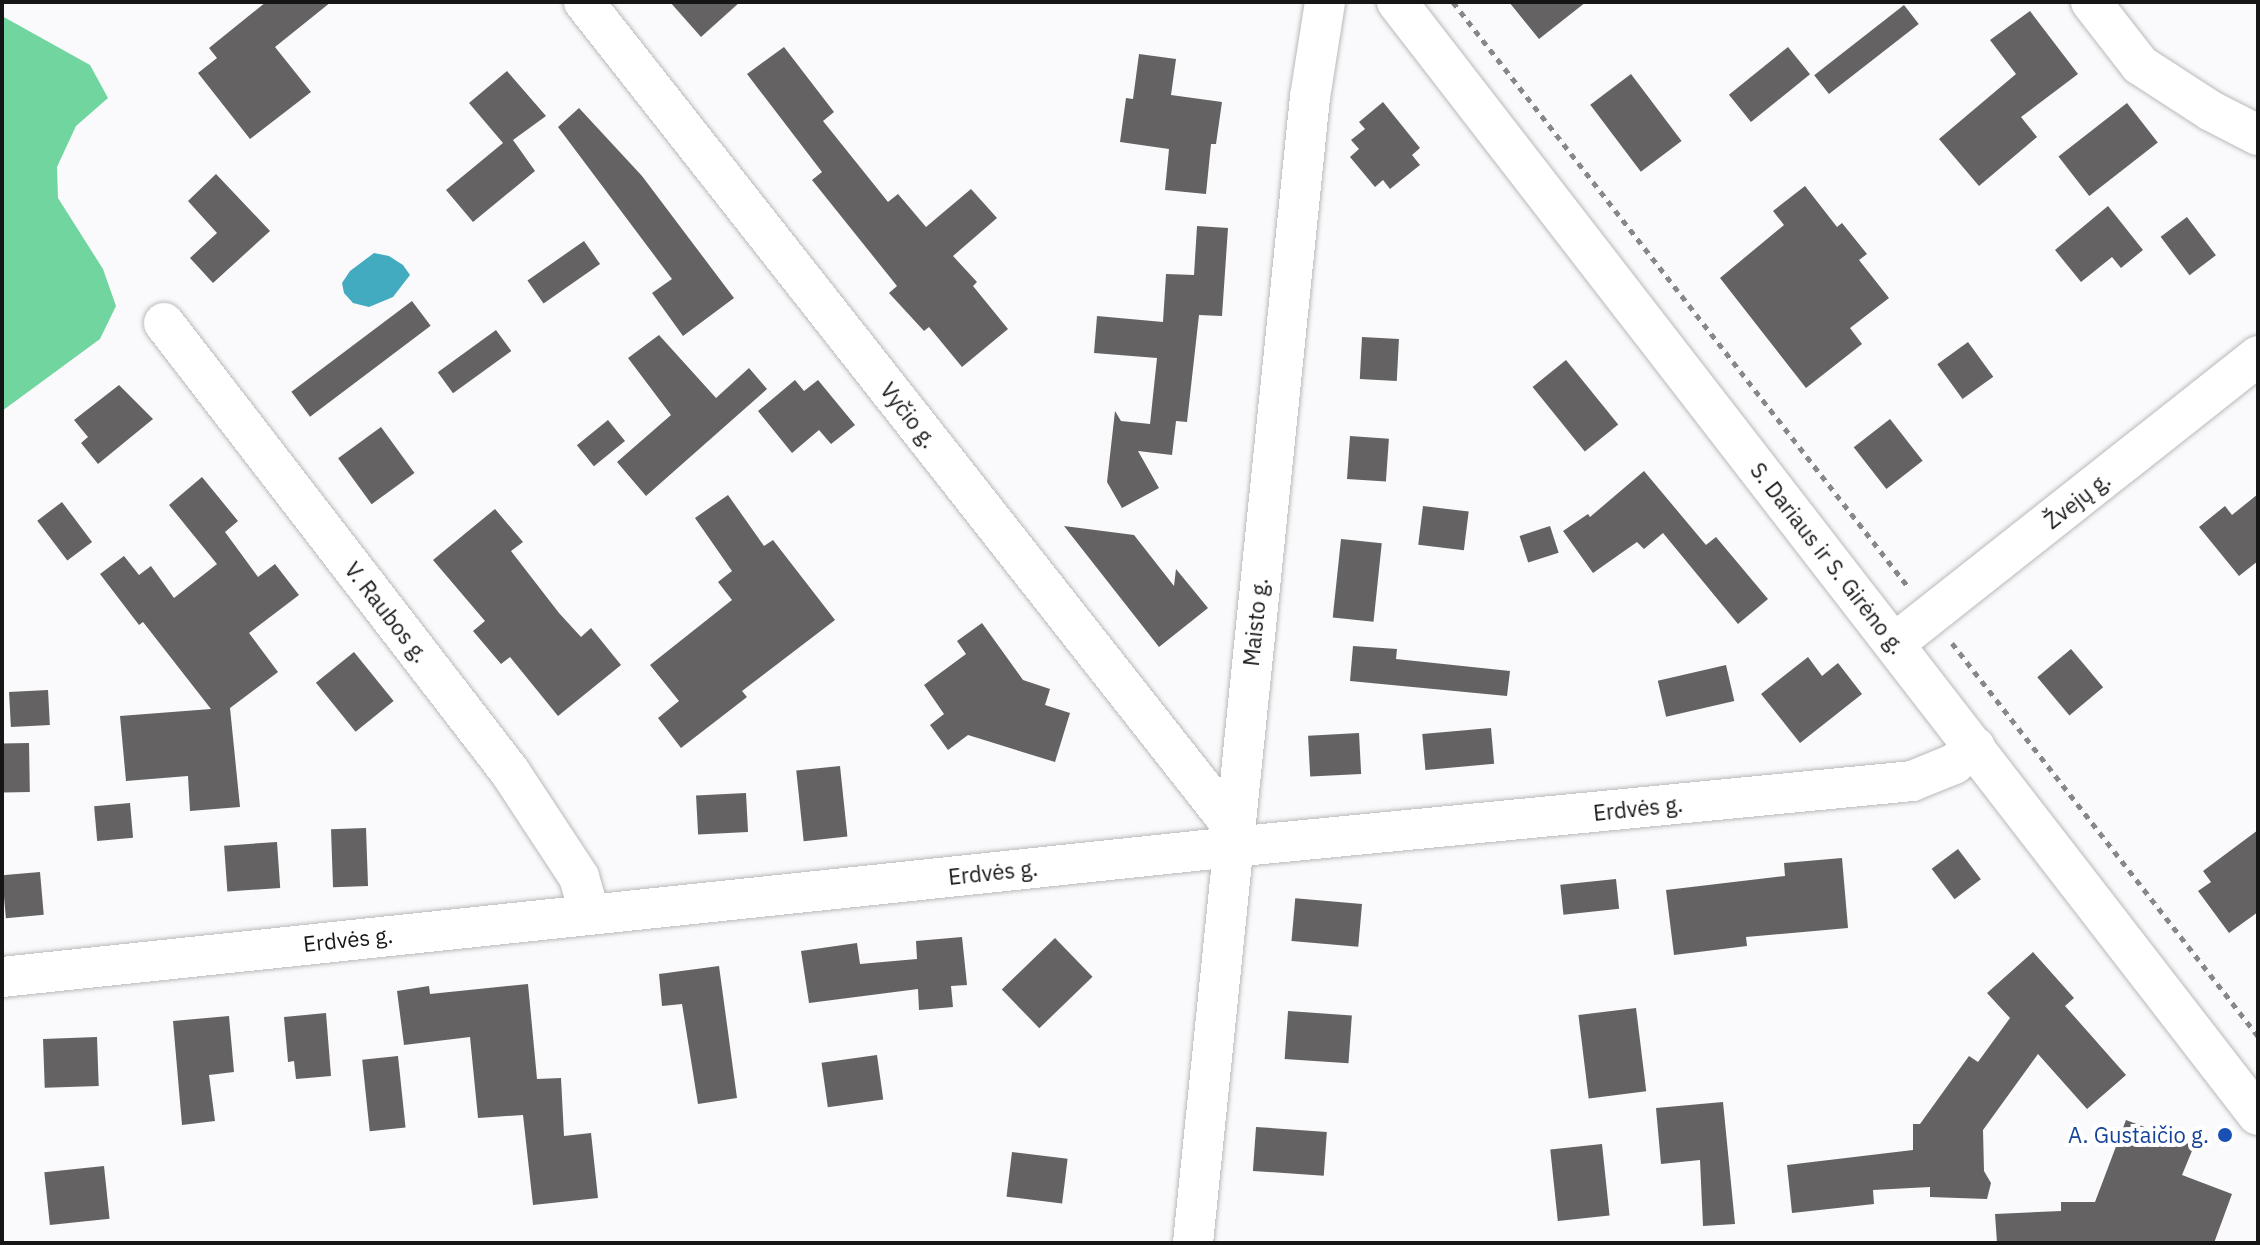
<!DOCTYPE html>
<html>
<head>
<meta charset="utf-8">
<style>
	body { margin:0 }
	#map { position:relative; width:2260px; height:1245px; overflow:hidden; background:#fafafc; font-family:"IBM Plex Sans",sans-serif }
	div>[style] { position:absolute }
	.forest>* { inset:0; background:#71d59f }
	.water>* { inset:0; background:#42abbf }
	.building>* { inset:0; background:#646262; transform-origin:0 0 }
	.path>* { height:5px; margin-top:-2.5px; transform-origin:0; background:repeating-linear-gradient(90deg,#878788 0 6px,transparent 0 12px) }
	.roads { filter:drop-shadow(0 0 2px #b9b9bb) drop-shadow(0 0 2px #b9b9bb) }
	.minor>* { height:40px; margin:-20px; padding:0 20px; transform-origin:20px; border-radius:20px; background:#fff }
	.dots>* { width:22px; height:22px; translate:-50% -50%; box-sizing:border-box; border:4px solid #fff; border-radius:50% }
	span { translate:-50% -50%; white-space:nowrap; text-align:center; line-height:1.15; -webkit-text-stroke:8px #fff; paint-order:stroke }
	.street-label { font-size:22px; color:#161617 }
	.transit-label { font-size:22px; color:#164399 }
	.right { translate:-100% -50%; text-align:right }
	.frame { position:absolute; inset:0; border:4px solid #161617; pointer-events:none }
</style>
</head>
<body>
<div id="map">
	<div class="forest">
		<i style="clip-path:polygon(2px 16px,90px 65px,108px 98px,76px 126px,57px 167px,58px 198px,103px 269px,116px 306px,100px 339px,2px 411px)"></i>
	</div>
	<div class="water">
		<i style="clip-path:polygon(374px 253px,389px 256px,403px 265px,410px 275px,393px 297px,369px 307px,353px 303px,344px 293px,342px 283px,350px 271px)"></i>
	</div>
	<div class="building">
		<i style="clip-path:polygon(266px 2px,331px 2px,275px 47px,311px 92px,250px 139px,198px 73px,217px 58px,209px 48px)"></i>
		<i style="clip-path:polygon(670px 2px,740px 2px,701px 37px)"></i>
		<i style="clip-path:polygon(1509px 2px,1586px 2px,1539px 39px)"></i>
		<i style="left:1904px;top:5px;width:24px;height:114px;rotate:52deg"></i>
		<i style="clip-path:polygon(2030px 11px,2078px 74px,2021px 117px,2037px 137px,1979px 186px,1939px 139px,2016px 74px,1990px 40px)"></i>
		<i style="clip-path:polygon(784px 47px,834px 112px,823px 121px,888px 202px,898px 194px,926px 227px,971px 189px,997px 218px,953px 256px,977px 282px,973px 286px,1008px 329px,962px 367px,929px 327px,924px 331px,889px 293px,897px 286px,812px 180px,822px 172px,747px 74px)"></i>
		<i style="left:1788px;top:47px;width:35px;height:76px;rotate:51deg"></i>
		<i style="clip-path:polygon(1139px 54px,1176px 59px,1171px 95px,1222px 102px,1216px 144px,1211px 144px,1206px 194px,1165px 190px,1169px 149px,1120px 142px,1126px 98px,1133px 99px)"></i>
		<i style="clip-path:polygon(507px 71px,546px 116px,513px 140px,535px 171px,473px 222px,446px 190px,503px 143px,469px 103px)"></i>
		<i style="left:1631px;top:74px;width:84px;height:51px;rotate:53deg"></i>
		<i style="clip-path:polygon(1383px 102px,1420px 148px,1412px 155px,1420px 165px,1390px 189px,1383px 180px,1375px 187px,1350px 157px,1359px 149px,1351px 140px,1365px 129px,1359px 122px)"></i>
		<i style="left:2127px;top:103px;width:50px;height:87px;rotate:52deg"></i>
		<i style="clip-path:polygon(579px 108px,642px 176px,734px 298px,683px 336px,652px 293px,672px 279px,558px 127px)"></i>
		<i style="clip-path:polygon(216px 174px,270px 231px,213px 283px,190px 258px,217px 233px,188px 201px)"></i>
		<i style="clip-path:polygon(1805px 186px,1837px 227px,1842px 223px,1867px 254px,1859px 260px,1889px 298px,1850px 328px,1862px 344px,1806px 388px,1720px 278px,1784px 225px,1773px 211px)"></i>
		<i style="clip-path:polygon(2108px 206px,2143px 250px,2121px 268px,2112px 257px,2081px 282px,2055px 250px)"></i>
		<i style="left:2187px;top:217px;width:48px;height:33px;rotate:53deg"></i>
		<i style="clip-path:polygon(1197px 226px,1228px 228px,1222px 316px,1199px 315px,1187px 422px,1176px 421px,1172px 455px,1138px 451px,1159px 488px,1122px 508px,1107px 482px,1115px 411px,1121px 421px,1150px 424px,1157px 358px,1094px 353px,1097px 316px,1163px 322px,1166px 274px,1194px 275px)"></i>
		<i style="left:584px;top:241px;width:28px;height:69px;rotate:55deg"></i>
		<i style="left:412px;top:301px;width:31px;height:151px;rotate:53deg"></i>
		<i style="left:496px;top:330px;width:26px;height:72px;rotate:54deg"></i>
		<i style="clip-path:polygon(659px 335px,716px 398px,749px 368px,767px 389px,646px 496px,617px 462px,671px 415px,628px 358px)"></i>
		<i style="left:1362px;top:337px;width:37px;height:42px;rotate:3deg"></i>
		<i style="left:1968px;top:342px;width:43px;height:38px;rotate:54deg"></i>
		<i style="left:1566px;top:360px;width:83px;height:43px;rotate:51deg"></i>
		<i style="clip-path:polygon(795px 380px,804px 391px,818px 380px,855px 425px,831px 444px,819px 430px,792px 453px,758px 411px)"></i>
		<i style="clip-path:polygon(119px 385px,153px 419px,98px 464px,81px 443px,88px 437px,74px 420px)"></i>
		<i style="left:1890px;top:419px;width:53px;height:46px;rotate:52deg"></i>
		<i style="left:608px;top:420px;width:27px;height:40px;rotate:51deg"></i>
		<i style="left:381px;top:427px;width:57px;height:53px;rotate:54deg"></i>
		<i style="left:1350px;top:436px;width:39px;height:43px;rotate:4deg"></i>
		<i style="clip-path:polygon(1644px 471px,1706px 545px,1716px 537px,1768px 599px,1738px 624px,1663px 533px,1644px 549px,1637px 542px,1593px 573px,1563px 531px,1588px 514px,1590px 517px)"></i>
		<i style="clip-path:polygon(202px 477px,238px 521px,225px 532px,258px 577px,275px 564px,299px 595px,249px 633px,278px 672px,230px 708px,240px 807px,190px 811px,188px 776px,126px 781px,120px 716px,211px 709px,143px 622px,139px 625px,100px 574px,124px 556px,139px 575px,151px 566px,174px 598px,217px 564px,169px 505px)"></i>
		<i style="clip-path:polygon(2258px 494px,2258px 561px,2239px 576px,2199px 527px,2225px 506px,2232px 515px)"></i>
		<i style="clip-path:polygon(728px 495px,764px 546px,773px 540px,835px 620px,742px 691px,747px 697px,681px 748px,658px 718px,679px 701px,650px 665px,732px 600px,718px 582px,732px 571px,695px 518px)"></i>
		<i style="left:62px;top:502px;width:50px;height:31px;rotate:53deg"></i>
		<i style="left:1423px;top:506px;width:46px;height:39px;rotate:7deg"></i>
		<i style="clip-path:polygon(495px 509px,523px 542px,511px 551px,559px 613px,581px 637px,591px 628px,621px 665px,558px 716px,510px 657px,501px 664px,473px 631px,485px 621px,433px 560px)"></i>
		<i style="clip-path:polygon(1064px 526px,1134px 535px,1174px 586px,1176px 569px,1208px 608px,1159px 647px)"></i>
		<i style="left:1550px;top:526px;width:28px;height:32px;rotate:72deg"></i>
		<i style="left:1341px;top:539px;width:41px;height:79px;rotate:6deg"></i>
		<i style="clip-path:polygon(982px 623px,1023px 680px,1050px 689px,1045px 705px,1070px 713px,1055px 762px,968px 735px,948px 750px,930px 725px,944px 714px,924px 685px,966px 654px,957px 641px)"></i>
		<i style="clip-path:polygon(1353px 646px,1397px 649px,1396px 659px,1510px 671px,1507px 696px,1350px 681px)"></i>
		<i style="left:2071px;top:649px;width:50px;height:44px;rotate:50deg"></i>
		<i style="left:354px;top:652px;width:63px;height:49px;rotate:51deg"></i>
		<i style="clip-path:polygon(1808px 657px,1822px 676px,1838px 663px,1862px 694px,1800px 743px,1761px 694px)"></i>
		<i style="left:1726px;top:665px;width:37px;height:70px;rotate:77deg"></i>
		<i style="left:48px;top:690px;width:35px;height:39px;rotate:87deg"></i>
		<i style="left:1491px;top:728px;width:36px;height:69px;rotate:85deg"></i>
		<i style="left:1359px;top:733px;width:41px;height:51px;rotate:87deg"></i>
		<i style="left:29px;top:743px;width:49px;height:27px;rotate:89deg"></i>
		<i style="left:840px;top:766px;width:71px;height:44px;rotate:84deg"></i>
		<i style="left:746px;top:793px;width:39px;height:50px;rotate:87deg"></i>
		<i style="left:130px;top:803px;width:35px;height:36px;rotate:85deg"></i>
		<i style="left:366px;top:828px;width:58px;height:35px;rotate:88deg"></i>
		<i style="clip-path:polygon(2258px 830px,2258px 912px,2229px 933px,2198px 891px,2211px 882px,2203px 871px)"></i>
		<i style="left:277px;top:842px;width:46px;height:53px;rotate:86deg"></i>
		<i style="left:1958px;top:849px;width:38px;height:33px;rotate:53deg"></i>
		<i style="clip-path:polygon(1842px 858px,1848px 928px,1746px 937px,1747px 946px,1674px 955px,1666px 890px,1785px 876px,1784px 863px)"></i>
		<i style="left:40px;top:872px;width:43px;height:38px;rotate:85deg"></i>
		<i style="left:1616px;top:879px;width:30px;height:56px;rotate:84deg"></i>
		<i style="left:1362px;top:904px;width:43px;height:67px;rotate:95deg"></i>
		<i style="clip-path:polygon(962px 937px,967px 985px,951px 986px,953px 1007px,919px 1010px,918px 989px,809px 1003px,801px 951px,857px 943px,860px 964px,917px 959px,916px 941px)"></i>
		<i style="left:1055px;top:938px;width:54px;height:74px;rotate:46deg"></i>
		<i style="clip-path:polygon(2033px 952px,2074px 998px,2065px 1006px,2126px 1075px,2087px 1109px,2038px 1054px,1983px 1130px,1984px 1171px,1991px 1183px,1987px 1199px,1930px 1197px,1930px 1187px,1873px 1190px,1874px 1204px,1792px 1213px,1787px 1165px,1913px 1150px,1913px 1124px,1920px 1124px,1969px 1056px,1978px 1062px,2010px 1018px,1987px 993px)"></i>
		<i style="clip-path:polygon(719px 966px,737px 1098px,698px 1104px,682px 1004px,662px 1006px,659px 974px)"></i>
		<i style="clip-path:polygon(528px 984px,537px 1079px,561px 1078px,564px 1136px,591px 1133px,598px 1198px,533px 1205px,523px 1115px,478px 1118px,470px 1037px,404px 1045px,397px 991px,429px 986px,430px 994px)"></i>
		<i style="left:1636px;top:1008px;width:84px;height:58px;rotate:83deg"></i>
		<i style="left:1288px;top:1011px;width:64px;height:48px;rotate:4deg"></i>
		<i style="clip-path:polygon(326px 1013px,331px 1076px,296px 1079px,294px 1061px,288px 1062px,284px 1017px)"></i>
		<i style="clip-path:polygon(229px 1016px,234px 1072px,209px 1075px,215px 1121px,182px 1125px,173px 1021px)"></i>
		<i style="left:97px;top:1037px;width:49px;height:54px;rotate:88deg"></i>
		<i style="left:877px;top:1055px;width:45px;height:56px;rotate:82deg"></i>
		<i style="left:398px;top:1056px;width:72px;height:36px;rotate:84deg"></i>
		<i style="clip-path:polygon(1723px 1102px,1735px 1224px,1703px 1226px,1700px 1160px,1661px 1164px,1656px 1108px)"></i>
		<i style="clip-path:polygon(2126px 1120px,2194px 1146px,2182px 1175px,2232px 1194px,2214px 1243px,1997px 1243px,1995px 1214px,2061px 1211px,2061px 1202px,2095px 1202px)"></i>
		<i style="left:1256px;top:1127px;width:71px;height:44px;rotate:4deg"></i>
		<i style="left:1602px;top:1144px;width:72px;height:52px;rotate:84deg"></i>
		<i style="left:1012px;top:1152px;width:56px;height:45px;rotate:7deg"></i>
		<i style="left:104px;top:1166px;width:53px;height:60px;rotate:84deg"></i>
	</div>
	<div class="path">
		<i style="left:1453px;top:2px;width:743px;rotate:52.11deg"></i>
		<i style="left:1952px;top:643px;width:498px;rotate:52.1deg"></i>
	</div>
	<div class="roads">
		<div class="minor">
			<i style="left:584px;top:2px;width:1051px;rotate:51.8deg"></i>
			<i style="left:1397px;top:2px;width:1407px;rotate:52.28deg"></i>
			<i style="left:2091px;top:2px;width:80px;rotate:52.1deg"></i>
			<i style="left:2140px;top:65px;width:85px;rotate:32.9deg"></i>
			<i style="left:2211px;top:111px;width:53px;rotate:27.1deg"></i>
			<i style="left:164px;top:323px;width:567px;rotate:52.38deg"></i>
			<i style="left:510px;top:772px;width:126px;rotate:56.7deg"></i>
			<i style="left:579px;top:877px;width:37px;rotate:74deg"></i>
			<i style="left:1895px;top:643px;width:463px;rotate:-38.3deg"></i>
			<i style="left:2px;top:977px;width:1237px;rotate:-6.03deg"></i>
			<i style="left:1232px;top:847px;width:683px;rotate:-5.54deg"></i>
			<i style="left:1912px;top:781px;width:45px;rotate:-22deg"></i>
			<i style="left:1954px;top:764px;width:27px;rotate:-39deg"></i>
			<i style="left:1193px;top:1243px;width:1152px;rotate:-84.17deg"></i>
			<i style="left:1310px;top:97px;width:96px;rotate:-81deg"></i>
		</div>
	</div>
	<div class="dots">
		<i style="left:2225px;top:1135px;background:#1a4fb4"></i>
	</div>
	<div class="street-label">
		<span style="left:909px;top:415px;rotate:52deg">Vyčio g.</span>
		<span style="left:2077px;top:500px;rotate:-38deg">Žvejų g.</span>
		<span style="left:1828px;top:558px;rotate:52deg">S. Dariaus ir S. Girėno g.</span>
		<span style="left:387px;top:612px;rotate:52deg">V. Raubos g.</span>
		<span style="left:1255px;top:622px;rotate:-84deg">Maisto g.</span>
		<span style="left:1638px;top:808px;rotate:-6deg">Erdvės g.</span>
		<span style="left:993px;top:872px;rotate:-6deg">Erdvės g.</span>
		<span style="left:348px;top:939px;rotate:-6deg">Erdvės g.</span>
	</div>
	<div class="transit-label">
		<span class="right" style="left:2209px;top:1135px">A. Gustaičio g.</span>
	</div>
	<div class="frame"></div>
</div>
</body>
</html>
